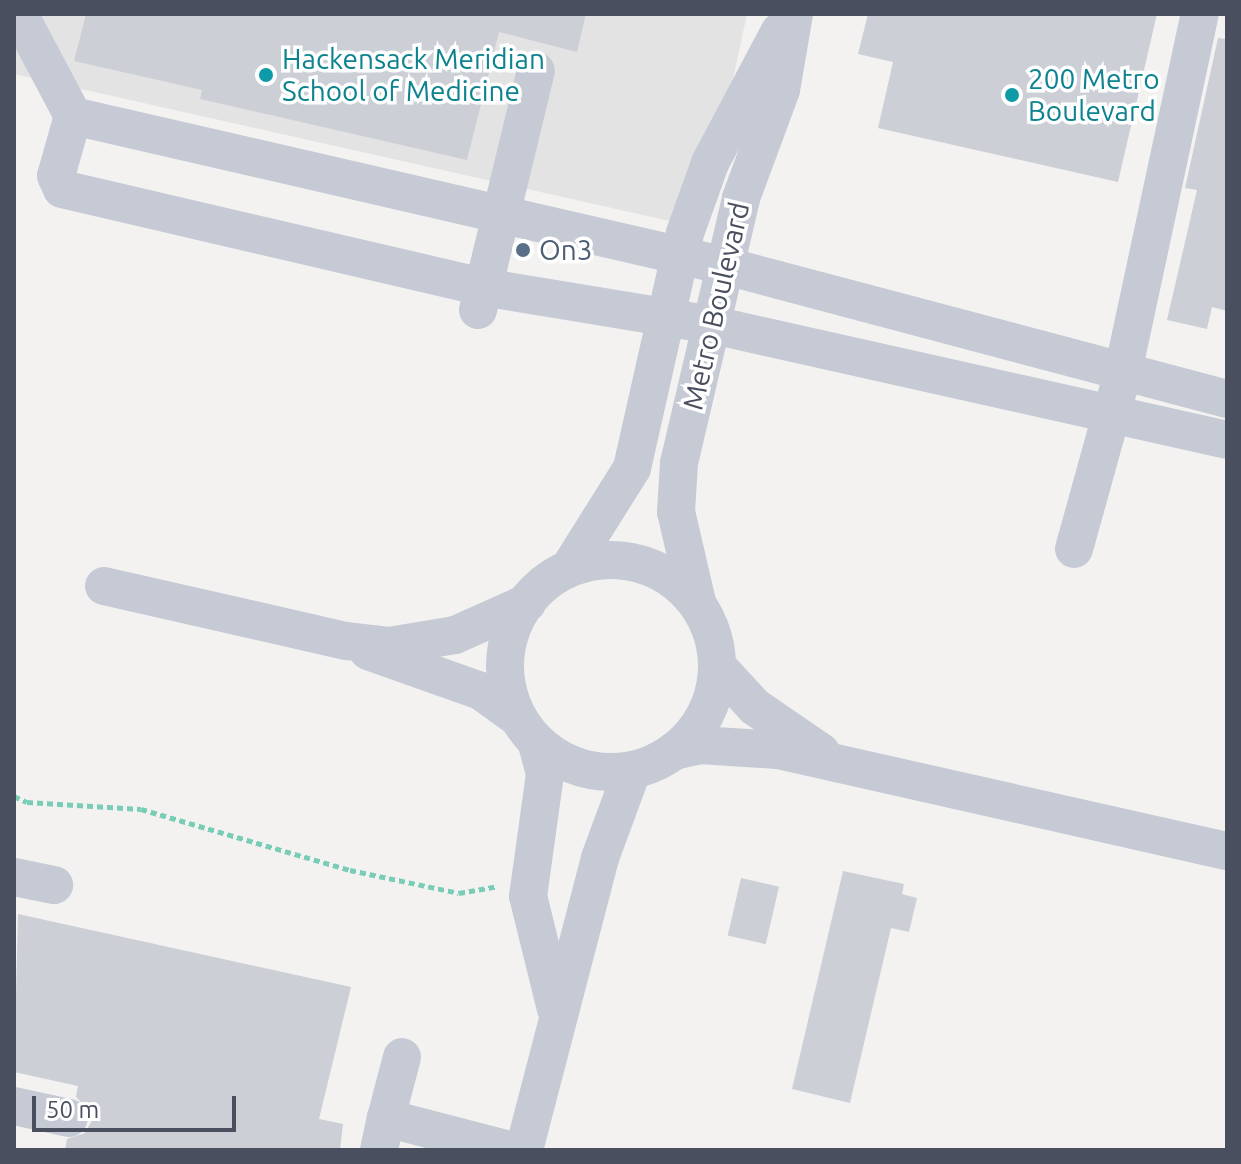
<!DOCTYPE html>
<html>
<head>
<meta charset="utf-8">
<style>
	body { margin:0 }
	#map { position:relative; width:1241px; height:1164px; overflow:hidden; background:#f3f2f1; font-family:Ubuntu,sans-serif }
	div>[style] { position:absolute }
	.education>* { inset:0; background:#e4e3e3 }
	.building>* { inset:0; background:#cdcfd6; transform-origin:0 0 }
	.path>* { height:5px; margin-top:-2.5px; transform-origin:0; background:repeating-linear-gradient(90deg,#79cdb7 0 6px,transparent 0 10px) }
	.minor>* { height:38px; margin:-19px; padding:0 19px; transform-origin:19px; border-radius:19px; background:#c5cad5 }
	.minor>.ring { margin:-19px; padding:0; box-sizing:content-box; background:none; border:38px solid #c5cad5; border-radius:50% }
	.dots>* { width:22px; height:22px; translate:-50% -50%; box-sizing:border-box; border:4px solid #fff; border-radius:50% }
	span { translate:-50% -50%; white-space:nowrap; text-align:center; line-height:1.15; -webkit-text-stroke:7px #fff; paint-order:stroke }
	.culture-label { font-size:28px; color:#0d838f }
	.left { translate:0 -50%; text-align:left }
	.service-label { font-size:28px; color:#4e5e75 }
	.street-label { font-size:28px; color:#494f5e }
	.frame { position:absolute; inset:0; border:16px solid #494f5e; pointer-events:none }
	.scale { position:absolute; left:32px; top:1096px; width:204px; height:36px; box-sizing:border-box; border:4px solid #494f5e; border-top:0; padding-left:10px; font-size:24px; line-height:28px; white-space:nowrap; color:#494f5e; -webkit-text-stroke:6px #fff; paint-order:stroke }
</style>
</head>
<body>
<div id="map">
	<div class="education">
		<i style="clip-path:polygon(14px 14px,747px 14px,701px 228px,14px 74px)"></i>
	</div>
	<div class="building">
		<i style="clip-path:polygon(86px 14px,586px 14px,577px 52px,499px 32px,467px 160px,200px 99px,202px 90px,74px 61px)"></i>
		<i style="clip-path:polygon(868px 14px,1157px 14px,1118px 182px,878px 128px,893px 62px,858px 54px)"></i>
		<i style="clip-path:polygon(1218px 38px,1227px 39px,1227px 311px,1212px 307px,1207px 329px,1167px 320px,1197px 190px,1185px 188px)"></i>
		<i style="clip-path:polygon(843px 871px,904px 884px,902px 894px,917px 898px,909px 932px,891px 928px,850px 1103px,792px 1089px)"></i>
		<i style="left:741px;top:878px;width:39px;height:59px;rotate:13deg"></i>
		<i style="clip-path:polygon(18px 914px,351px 987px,319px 1119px,343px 1124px,340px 1150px,65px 1150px,67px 1139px,85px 1133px,91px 1122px,90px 1111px,76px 1097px,78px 1086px,14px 1072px)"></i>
	</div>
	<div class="path">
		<i style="left:14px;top:796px;width:14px;rotate:25deg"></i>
		<i style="left:27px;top:802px;width:114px;rotate:3.5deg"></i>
		<i style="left:141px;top:809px;width:218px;rotate:16.3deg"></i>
		<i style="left:350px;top:870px;width:111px;rotate:11.9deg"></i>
		<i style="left:459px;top:893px;width:39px;rotate:-10deg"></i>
	</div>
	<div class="minor">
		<i style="left:19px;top:14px;width:115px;rotate:62.1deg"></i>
		<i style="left:73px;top:116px;width:62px;rotate:105.8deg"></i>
		<i style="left:56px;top:176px;width:14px;rotate:65deg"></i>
		<i style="left:62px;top:189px;width:432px;rotate:13.1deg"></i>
		<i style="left:483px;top:287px;width:233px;rotate:9.4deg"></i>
		<i style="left:713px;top:325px;width:527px;rotate:12.61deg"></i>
		<i style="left:73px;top:116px;width:670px;rotate:12.94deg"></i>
		<i style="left:726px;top:266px;width:518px;rotate:14.87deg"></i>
		<i style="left:478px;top:310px;width:246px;rotate:-76.4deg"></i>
		<i style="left:1074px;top:549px;width:184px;rotate:-74.5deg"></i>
		<i style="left:1123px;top:372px;width:366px;rotate:-77.9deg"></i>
		<i class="ring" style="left:505px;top:560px;width:174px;height:174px"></i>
		<i style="left:570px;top:567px;width:117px;rotate:-57.9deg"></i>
		<i style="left:632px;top:468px;width:241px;rotate:-77.3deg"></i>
		<i style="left:685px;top:233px;width:74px;rotate:-70.3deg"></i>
		<i style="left:710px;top:163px;width:149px;rotate:-62.1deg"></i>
		<i style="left:104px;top:586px;width:249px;rotate:12.8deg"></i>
		<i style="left:347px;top:641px;width:42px;rotate:6.8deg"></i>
		<i style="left:389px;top:646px;width:67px;rotate:-9.5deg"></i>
		<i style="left:455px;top:635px;width:79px;rotate:-24deg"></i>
		<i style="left:697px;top:602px;width:92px;rotate:-103.1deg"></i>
		<i style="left:676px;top:512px;width:49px;rotate:-86.5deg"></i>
		<i style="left:679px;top:463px;width:272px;rotate:-76.8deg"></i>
		<i style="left:741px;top:198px;width:115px;rotate:-69.7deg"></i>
		<i style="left:781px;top:90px;width:77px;rotate:-80.3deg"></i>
		<i style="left:368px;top:651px;width:120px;rotate:19.5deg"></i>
		<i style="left:481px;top:691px;width:44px;rotate:35.8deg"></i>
		<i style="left:717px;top:666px;width:56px;rotate:47.2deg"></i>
		<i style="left:755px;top:707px;width:80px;rotate:34.3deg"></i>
		<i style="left:537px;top:744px;width:31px;rotate:75deg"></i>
		<i style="left:545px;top:774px;width:123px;rotate:97.9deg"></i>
		<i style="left:528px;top:896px;width:116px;rotate:76.1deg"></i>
		<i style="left:674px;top:751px;width:26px;rotate:-13deg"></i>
		<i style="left:699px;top:745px;width:79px;rotate:3.6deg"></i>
		<i style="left:778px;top:750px;width:460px;rotate:12.7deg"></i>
		<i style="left:14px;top:877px;width:41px;rotate:11.3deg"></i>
		<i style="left:14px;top:1106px;width:56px;rotate:12.3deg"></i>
		<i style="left:386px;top:1118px;width:63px;rotate:-75.3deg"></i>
		<i style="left:379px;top:1150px;width:33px;rotate:-78deg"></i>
		<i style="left:386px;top:1118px;width:128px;rotate:14.5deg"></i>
		<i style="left:524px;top:1150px;width:302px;rotate:-75.4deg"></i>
		<i style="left:600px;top:858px;width:93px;rotate:-69.8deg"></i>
	</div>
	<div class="dots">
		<i style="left:266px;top:75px;background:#0f9aa8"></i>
		<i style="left:1012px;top:95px;background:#0f9aa8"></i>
		<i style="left:523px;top:250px;background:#5c6f8a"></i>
	</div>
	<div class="culture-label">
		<span class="left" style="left:282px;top:75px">Hackensack Meridian<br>School of Medicine</span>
		<span class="left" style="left:1028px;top:95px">200 Metro<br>Boulevard</span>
	</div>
	<div class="service-label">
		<span class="left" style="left:539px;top:250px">On3</span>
	</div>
	<div class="street-label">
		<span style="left:716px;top:306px;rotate:-77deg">Metro Boulevard</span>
	</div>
	<div class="frame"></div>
	<div class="scale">50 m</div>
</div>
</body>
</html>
